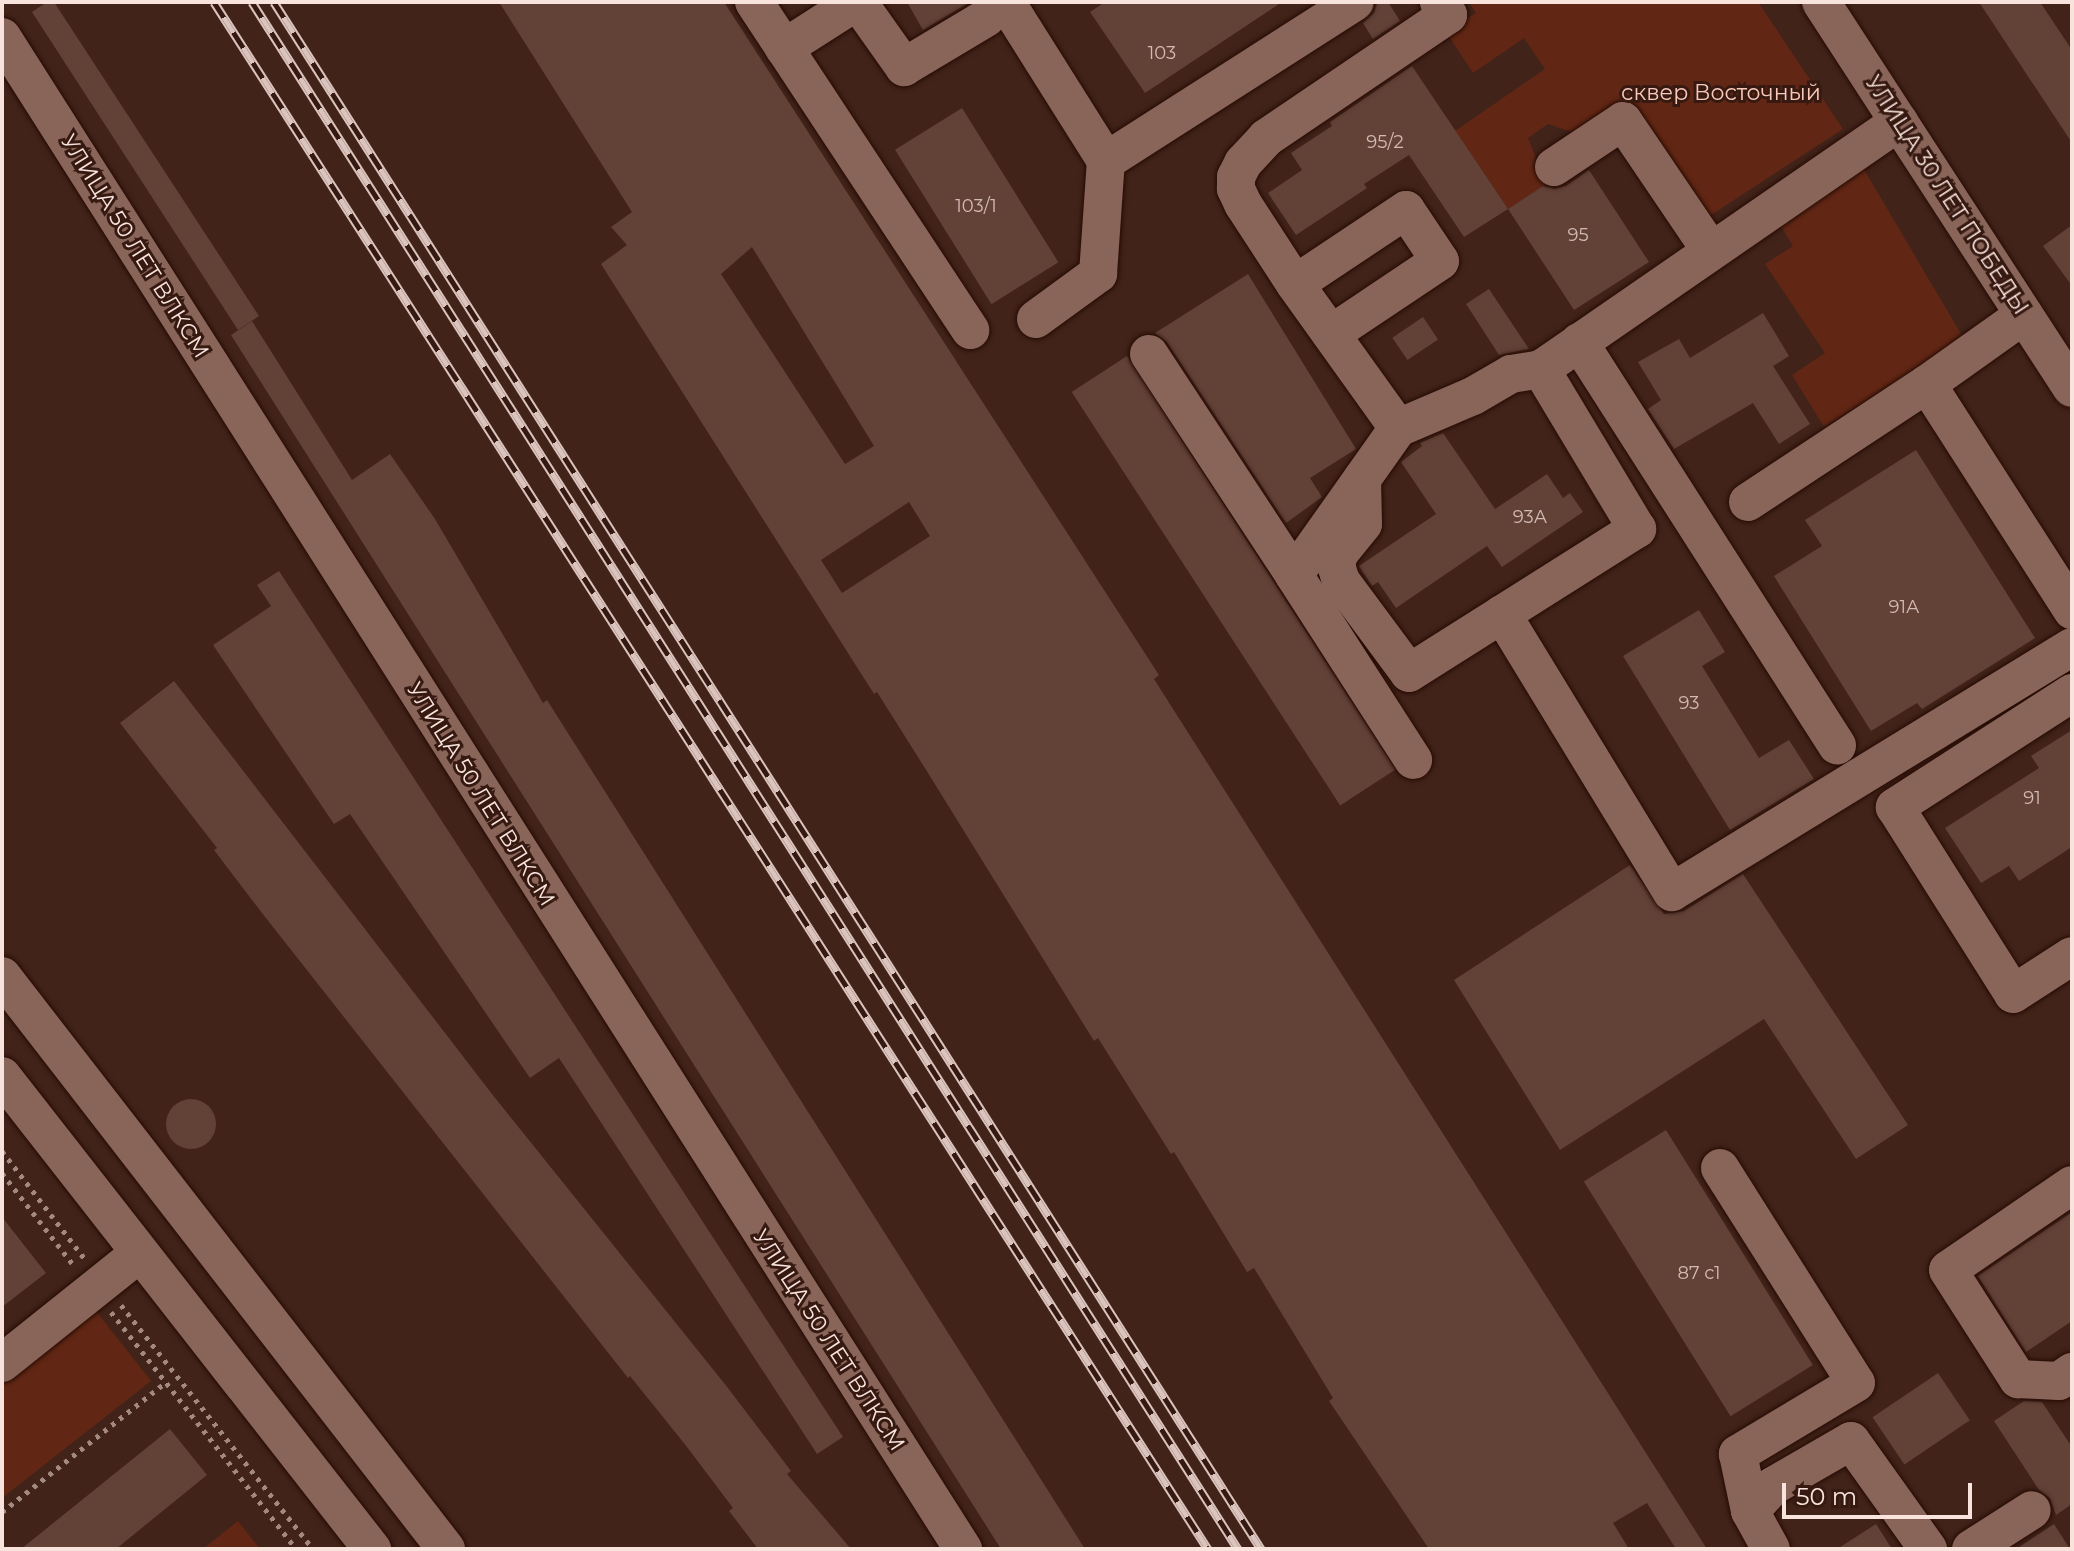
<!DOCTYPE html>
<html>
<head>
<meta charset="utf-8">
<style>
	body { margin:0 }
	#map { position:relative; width:2074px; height:1551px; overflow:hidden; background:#412319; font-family:Montserrat,sans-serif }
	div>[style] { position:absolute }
	.green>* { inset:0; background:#622714 }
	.building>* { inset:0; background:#624137; transform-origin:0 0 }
	.round { border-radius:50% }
	.path>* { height:5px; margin-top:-2.5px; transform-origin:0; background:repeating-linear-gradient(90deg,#a38a81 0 4px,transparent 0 10px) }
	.roads { filter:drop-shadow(0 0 2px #260b04) drop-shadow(0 0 2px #260b04) }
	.minor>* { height:38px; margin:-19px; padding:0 19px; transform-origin:19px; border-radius:19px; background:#886459 }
	.rail>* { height:9px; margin-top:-4.5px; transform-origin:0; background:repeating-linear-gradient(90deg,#361910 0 18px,#dbc4bd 0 36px); box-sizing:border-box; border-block:2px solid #dbc4bd }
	span { translate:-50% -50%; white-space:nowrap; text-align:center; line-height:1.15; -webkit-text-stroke:6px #361910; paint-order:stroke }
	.number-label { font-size:18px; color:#d3bbb4 }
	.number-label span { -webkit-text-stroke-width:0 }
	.park-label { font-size:22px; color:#fac9ba }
	.street-label { font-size:22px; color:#f9e4dd }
	.frame { position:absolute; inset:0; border:4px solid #f9e4dd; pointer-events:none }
	.scale { position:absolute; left:1782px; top:1483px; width:190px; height:36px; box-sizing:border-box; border:4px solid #f9e4dd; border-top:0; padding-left:10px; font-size:24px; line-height:28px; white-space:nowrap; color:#f9e4dd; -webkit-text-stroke:6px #361910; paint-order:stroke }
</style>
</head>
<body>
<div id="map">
	<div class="green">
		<i style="clip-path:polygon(1469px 2px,1758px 2px,1843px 129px,1708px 217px,1632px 107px,1619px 103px,1575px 133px,1548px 124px,1528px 138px,1546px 184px,1508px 209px,1455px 131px,1545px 69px,1524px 38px,1473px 73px,1446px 32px,1476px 13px)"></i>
		<i style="clip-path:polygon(1862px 166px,1964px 339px,1824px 427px,1792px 375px,1825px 353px,1765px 264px,1793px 246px,1778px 221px)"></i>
		<i style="clip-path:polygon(92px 1306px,151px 1381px,2px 1498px,2px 1377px)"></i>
		<i style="clip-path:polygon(238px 1521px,260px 1549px,203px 1549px)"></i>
	</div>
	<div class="building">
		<i style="clip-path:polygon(47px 2px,54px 2px,259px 316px,238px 330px,32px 12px)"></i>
		<i style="clip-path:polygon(evenodd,499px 2px,724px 2px,1159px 675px,1154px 679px,1707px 1549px,1676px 1549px,1647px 1503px,1613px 1523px,1629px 1549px,1429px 1549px,1329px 1401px,1333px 1398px,1254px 1268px,1247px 1272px,1174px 1152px,1171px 1154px,1098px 1038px,1094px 1041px,923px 765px,877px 692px,874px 694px,601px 264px,627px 245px,611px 227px,632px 212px,499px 2px,752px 247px,874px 446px,845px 464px,721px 274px,752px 247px,499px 2px,909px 502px,930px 536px,842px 593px,821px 560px,909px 502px)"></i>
		<i style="clip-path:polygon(907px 2px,970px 2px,923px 30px)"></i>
		<i style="clip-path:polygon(1105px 2px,1282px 2px,1145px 93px,1090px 12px)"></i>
		<i style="clip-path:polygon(1388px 2px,1400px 21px,1373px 39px,1363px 23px,1374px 13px,1377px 3px)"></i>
		<i style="clip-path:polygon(1979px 2px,2040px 2px,2072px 50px,2072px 143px)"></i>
		<i style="clip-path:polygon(1412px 66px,1508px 209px,1464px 237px,1409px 155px,1364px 184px,1367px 188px,1296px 235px,1268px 193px,1302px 170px,1291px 153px,1332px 126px,1330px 122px)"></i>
		<i style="left:962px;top:108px;width:182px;height:79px;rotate:58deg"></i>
		<i style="clip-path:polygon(1589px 170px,1649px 262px,1574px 310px,1508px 209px,1543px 186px,1555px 189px,1566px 186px)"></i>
		<i style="clip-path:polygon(2072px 225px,2072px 286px,2043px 246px)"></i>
		<i style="clip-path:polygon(1248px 274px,1356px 449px,1310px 478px,1322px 497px,1286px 523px,1167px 342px,1155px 333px)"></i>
		<i style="clip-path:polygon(1489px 289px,1529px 349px,1499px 355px,1466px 304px)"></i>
		<i style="clip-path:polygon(1763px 313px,1789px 356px,1773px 366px,1810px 424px,1779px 444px,1753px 403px,1674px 449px,1648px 409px,1661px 400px,1638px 362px,1679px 339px,1690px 358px)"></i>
		<i style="left:1423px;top:317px;width:27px;height:37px;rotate:56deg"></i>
		<i style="clip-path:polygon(252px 321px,352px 480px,390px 454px,435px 519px,543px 703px,547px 700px,1085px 1549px,1001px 1549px,231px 335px)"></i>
		<i style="left:1127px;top:356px;width:493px;height:66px;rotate:57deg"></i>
		<i style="clip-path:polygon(1443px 433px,1495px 509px,1547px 474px,1563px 498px,1570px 493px,1583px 512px,1502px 567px,1487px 546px,1396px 608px,1378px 582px,1372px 586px,1359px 566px,1436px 514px,1401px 462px,1422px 446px,1420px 443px)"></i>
		<i style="clip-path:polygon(1916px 450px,2035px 638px,1922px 709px,1917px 703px,1871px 731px,1774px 576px,1822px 546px,1805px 520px)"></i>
		<i style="clip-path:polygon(279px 571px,843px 1437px,817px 1454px,559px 1058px,530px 1078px,350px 814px,334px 824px,213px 645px,271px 606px,257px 585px)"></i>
		<i style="clip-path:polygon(1699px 610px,1725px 652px,1702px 666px,1759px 758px,1789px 740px,1814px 779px,1730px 830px,1623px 656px)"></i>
		<i style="clip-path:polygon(174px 681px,492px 1094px,728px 1388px,791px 1471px,787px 1474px,851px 1549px,758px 1549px,729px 1511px,733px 1508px,687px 1447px,630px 1376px,628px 1378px,262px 913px,214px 850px,217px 848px,120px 723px)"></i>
		<i style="clip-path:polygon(2072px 730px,2072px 847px,2019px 881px,2009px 866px,1981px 883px,1945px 828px,2039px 768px,2031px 756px)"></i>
		<i style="clip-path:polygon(1630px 865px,1664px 914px,1684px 911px,1743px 874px,1908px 1125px,1856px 1159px,1764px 1019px,1560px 1150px,1454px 980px)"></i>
		<i class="round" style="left:166px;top:1099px;width:50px;height:50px"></i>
		<i style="left:1666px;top:1130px;width:277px;height:97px;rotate:58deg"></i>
		<i style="clip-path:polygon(2072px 1212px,2072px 1321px,2026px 1352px,1978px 1276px)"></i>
		<i style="clip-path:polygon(2px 1217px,46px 1273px,2px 1307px)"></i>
		<i style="left:1938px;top:1373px;width:57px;height:79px;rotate:56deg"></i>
		<i style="clip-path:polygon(2024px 1401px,2042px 1402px,2072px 1447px,2072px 1504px,2056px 1515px,2050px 1498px,2039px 1490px,1994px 1421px)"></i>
		<i style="clip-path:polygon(170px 1429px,207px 1475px,116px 1549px,21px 1549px)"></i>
		<i style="clip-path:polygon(1876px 1524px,1892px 1549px,1837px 1549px)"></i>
		<i style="clip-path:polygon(2054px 1524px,2070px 1549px,2016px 1549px)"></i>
	</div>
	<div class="path">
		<i style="left:2px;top:1151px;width:136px;rotate:52.5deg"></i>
		<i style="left:2px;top:1173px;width:119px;rotate:52.2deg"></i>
		<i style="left:121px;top:1305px;width:310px;rotate:51.8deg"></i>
		<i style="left:111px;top:1312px;width:301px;rotate:52deg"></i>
		<i style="left:2px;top:1512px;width:209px;rotate:-38.4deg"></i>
	</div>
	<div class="roads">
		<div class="minor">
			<i style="left:754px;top:2px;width:393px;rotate:56.6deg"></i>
			<i style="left:858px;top:2px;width:80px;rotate:54.7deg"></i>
			<i style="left:904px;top:67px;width:96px;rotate:-30.9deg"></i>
			<i style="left:1006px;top:2px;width:188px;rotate:57.8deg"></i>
			<i style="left:1821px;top:2px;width:460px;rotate:57deg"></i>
			<i style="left:2px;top:37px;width:1792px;rotate:57.56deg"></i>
			<i style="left:784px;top:48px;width:85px;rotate:-32.6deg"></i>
			<i style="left:1554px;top:167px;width:83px;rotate:-33.7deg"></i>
			<i style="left:1623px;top:121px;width:157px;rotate:55.9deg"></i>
			<i style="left:1295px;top:284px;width:177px;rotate:54.4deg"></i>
			<i style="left:1398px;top:428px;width:82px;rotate:-23.1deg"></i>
			<i style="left:1473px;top:396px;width:44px;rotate:-30.1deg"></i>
			<i style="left:1511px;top:374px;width:30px;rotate:-9deg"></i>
			<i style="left:1541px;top:369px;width:435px;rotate:-34.6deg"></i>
			<i style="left:2024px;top:315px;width:119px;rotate:144.6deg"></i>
			<i style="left:1927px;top:384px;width:269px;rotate:57.3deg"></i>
			<i style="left:1036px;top:319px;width:77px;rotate:-36deg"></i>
			<i style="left:1098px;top:274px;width:113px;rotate:-86deg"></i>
			<i style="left:1106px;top:161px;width:295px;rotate:-32.6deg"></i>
			<i style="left:1331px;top:334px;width:131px;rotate:-33.8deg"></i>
			<i style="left:1440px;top:261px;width:61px;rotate:-123.7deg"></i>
			<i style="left:1406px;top:210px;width:133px;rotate:146.3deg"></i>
			<i style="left:1295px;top:284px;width:95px;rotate:-123deg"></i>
			<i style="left:1243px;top:204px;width:17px;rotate:-115deg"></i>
			<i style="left:1236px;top:189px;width:12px;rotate:-90deg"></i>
			<i style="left:1236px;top:177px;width:16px;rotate:-63deg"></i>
			<i style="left:1243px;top:163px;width:34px;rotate:-47deg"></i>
			<i style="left:1266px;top:138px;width:220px;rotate:-34.1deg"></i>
			<i style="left:1448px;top:15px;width:16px;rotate:-125deg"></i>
			<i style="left:1579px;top:342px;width:479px;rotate:57.4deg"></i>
			<i style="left:1149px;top:354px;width:264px;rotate:56.7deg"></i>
			<i style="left:1294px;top:575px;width:180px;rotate:-54.7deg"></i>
			<i style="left:1362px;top:479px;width:45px;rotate:88.7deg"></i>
			<i style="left:1363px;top:524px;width:38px;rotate:129deg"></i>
			<i style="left:1339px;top:554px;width:11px;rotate:105deg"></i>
			<i style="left:1336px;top:565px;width:17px;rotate:73deg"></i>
			<i style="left:1341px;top:581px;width:114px;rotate:53.5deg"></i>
			<i style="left:1409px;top:673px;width:270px;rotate:-32.3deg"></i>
			<i style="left:1637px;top:529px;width:187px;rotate:-121deg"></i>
			<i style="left:1748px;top:502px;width:214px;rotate:-33.4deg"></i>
			<i style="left:1294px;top:575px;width:220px;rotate:57.2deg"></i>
			<i style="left:1502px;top:614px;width:326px;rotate:58.6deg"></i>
			<i style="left:1672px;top:892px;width:469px;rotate:-31.5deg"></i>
			<i style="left:2072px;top:693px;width:211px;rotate:147.2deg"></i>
			<i style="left:1895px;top:807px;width:221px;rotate:57.7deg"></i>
			<i style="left:2013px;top:994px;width:70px;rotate:-32.8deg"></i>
			<i style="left:2px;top:976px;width:725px;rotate:52.23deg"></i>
			<i style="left:2px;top:1076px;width:601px;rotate:51.97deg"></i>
			<i style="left:1720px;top:1168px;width:254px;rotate:57.7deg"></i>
			<i style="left:1856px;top:1383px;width:138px;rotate:149deg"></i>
			<i style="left:1738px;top:1454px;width:58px;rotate:78.1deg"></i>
			<i style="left:1750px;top:1511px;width:43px;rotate:61.1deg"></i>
			<i style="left:2072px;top:1185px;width:150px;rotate:145.6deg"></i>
			<i style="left:1948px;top:1270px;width:130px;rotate:57.3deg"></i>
			<i style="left:2018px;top:1379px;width:41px;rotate:2.8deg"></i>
			<i style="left:2059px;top:1381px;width:16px;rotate:-35deg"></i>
			<i style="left:2px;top:1363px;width:176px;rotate:-38.6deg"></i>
			<i style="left:1750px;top:1511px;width:34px;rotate:-47deg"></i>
			<i style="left:1773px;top:1486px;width:90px;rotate:-30deg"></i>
			<i style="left:1851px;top:1441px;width:133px;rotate:54.5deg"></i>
			<i style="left:1971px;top:1549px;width:72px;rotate:-32.6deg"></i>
		</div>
	</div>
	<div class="rail">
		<i style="left:214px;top:2px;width:1839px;rotate:57.28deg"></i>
		<i style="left:252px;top:2px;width:1835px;rotate:57.49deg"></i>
		<i style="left:274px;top:2px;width:1835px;rotate:57.46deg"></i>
	</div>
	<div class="number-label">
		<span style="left:1162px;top:53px">103</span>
		<span style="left:1385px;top:142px">95/2</span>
		<span style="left:976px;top:206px">103/1</span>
		<span style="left:1578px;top:235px">95</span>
		<span style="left:1530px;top:517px">93А</span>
		<span style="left:1904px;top:607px">91А</span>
		<span style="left:1689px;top:703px">93</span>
		<span style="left:2032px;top:798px">91</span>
		<span style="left:1699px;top:1273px">87 с1</span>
	</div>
	<div class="park-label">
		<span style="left:1721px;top:93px">сквер Восточный</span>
	</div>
	<div class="street-label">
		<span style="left:1947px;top:195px;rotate:57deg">УЛИЦА 30 ЛЕТ ПОБЕДЫ</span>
		<span style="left:135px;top:246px;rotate:58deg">УЛИЦА 50 ЛЕТ ВЛКСМ</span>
		<span style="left:481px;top:794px;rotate:58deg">УЛИЦА 50 ЛЕТ ВЛКСМ</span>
		<span style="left:829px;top:1340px;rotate:57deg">УЛИЦА 50 ЛЕТ ВЛКСМ</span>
	</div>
	<div class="frame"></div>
	<div class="scale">50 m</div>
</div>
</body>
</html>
